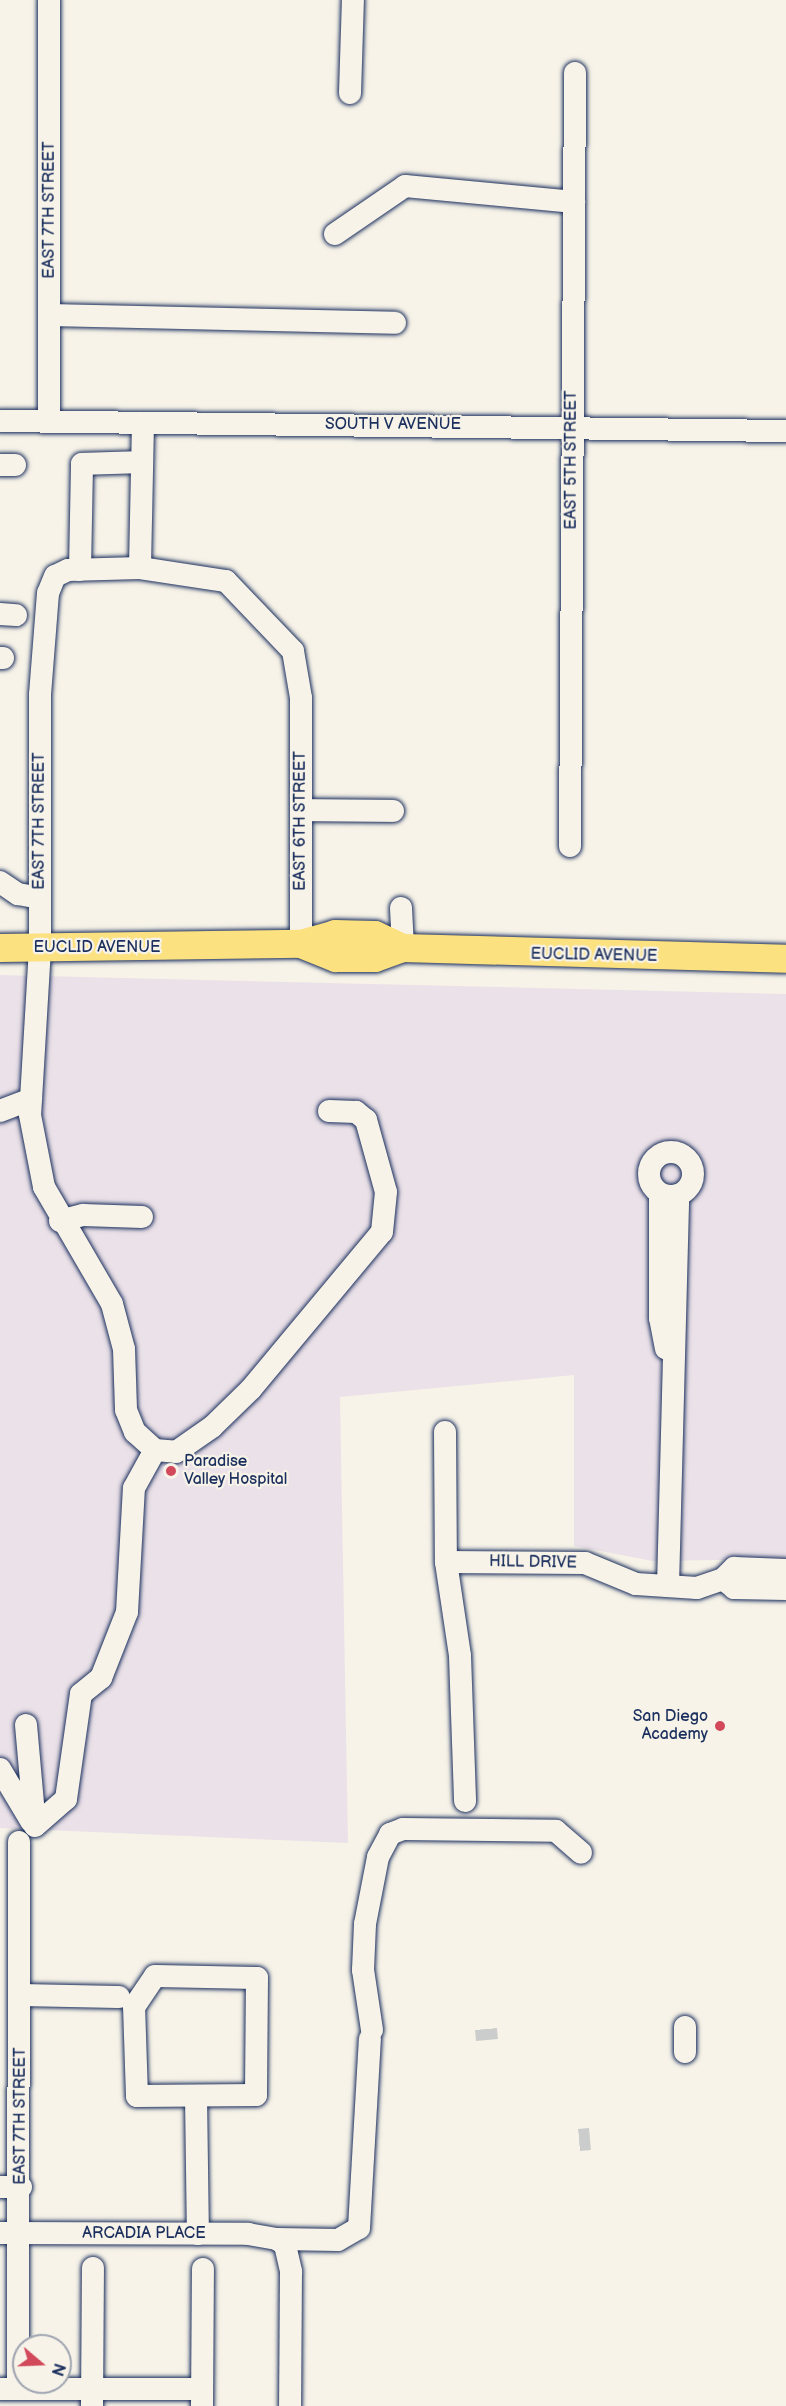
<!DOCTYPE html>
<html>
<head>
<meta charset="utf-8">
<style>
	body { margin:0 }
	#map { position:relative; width:786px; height:2406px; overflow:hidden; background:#f7f3e8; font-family:"Balsamiq Sans",sans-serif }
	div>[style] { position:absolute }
	.built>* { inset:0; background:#ebe1e8 }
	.minor-tunnel>* { height:22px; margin-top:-11px; transform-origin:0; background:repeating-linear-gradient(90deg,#cbcccc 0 22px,transparent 0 33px) }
	.roads { filter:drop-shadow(0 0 2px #1b2f5e) drop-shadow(0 0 2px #1b2f5e) }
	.minor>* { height:22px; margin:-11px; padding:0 11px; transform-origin:11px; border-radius:11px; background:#f7f3e8 }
	.minor>.ring { margin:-11px; padding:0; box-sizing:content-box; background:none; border:22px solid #f7f3e8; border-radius:50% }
	.major>* { height:28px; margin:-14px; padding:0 14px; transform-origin:14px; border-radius:14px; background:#fbe180 }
	.dots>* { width:16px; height:16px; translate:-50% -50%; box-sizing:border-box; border:3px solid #f7f3e8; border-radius:50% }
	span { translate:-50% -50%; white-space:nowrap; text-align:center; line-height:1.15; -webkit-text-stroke:4.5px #f7f3e8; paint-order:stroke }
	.street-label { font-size:16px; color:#1b2f5e }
	.poi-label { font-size:16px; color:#1b2f5e }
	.left { translate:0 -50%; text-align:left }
	.right { translate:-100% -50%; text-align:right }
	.north { position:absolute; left:12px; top:2334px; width:60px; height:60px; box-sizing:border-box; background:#f7f3e8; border:2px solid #9fa5b1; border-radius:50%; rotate:109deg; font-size:16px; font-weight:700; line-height:24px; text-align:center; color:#1b2f5e }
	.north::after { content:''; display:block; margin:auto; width:21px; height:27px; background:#d1495b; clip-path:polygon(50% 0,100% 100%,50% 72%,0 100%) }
</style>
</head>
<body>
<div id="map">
	<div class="built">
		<i style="clip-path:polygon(0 975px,786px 994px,786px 1559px,653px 1561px,574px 1546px,574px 1375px,340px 1397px,348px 1843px,0 1828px)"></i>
	</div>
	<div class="minor-tunnel">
		<i style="left:486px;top:2029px;width:11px;rotate:85deg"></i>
		<i style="left:579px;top:2140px;width:11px;rotate:-5deg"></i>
	</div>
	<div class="roads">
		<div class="minor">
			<i style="left:350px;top:93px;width:93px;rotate:-88.2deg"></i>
			<i style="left:335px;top:234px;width:85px;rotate:-34.4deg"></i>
			<i style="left:405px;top:186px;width:170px;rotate:5.4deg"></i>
			<i style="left:49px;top:315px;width:346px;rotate:1.3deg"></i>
			<i style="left:49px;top:420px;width:420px;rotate:-90deg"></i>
			<i style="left:0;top:421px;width:786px;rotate:0.73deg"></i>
			<i style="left:143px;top:423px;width:145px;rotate:91.2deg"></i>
			<i style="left:140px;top:568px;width:87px;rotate:8.6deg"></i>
			<i style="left:226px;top:581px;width:97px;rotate:46.3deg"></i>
			<i style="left:293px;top:651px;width:48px;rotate:80.3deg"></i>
			<i style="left:301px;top:698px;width:246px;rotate:90deg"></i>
			<i style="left:0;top:465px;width:15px"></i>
			<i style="left:140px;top:568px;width:72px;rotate:178.4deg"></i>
			<i style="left:68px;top:570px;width:14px;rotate:155deg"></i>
			<i style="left:55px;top:576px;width:18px;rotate:112deg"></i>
			<i style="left:48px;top:593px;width:102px;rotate:94.5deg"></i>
			<i style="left:40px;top:695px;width:253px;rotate:90deg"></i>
			<i style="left:40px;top:948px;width:167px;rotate:93.4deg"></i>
			<i style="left:30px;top:1115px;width:73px;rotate:79deg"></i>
			<i style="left:44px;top:1187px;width:135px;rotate:59.8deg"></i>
			<i style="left:112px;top:1304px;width:47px;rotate:75.1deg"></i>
			<i style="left:124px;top:1349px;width:61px;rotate:88.1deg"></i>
			<i style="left:126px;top:1410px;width:24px;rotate:68deg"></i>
			<i style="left:135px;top:1432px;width:27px;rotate:42deg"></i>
			<i style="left:155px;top:1450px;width:21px;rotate:5deg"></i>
			<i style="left:176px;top:1452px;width:44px;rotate:-34.8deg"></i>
			<i style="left:212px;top:1427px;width:54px;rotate:-44.3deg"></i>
			<i style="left:251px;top:1389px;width:204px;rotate:-50.2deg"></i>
			<i style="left:382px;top:1232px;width:40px;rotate:-84.3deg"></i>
			<i style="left:386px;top:1192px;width:75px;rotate:-105.5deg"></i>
			<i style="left:366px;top:1120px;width:13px;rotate:-141deg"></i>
			<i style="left:356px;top:1112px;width:27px;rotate:-178deg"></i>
			<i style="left:80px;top:570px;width:106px;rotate:-88.9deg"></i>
			<i style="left:82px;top:464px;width:59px;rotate:-1.9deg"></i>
			<i style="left:0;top:614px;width:16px;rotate:4deg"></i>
			<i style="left:0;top:658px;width:3px"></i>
			<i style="left:301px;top:810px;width:92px;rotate:0.6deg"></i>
			<i style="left:570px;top:846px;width:773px;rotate:-89.63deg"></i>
			<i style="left:0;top:882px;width:22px;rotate:34deg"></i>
			<i style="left:18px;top:894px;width:22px;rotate:10deg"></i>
			<i style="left:401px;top:908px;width:40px;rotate:87.1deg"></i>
			<i style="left:0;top:1111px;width:33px;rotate:-21deg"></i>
			<i class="ring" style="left:649px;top:1152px;width:22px;height:22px"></i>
			<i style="left:660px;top:1194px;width:124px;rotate:90deg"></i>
			<i style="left:660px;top:1318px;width:31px;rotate:79deg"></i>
			<i style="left:60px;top:1221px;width:24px;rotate:-15deg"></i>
			<i style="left:83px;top:1215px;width:59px;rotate:1.9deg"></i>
			<i style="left:445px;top:1432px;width:130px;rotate:89.6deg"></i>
			<i style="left:446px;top:1562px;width:95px;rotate:81.5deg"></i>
			<i style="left:460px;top:1656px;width:145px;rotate:88deg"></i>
			<i style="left:446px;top:1562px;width:139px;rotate:0.4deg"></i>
			<i style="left:585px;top:1563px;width:55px;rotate:22.4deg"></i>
			<i style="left:636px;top:1584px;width:61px;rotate:3.8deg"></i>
			<i style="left:697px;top:1588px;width:28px;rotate:-19deg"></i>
			<i style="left:723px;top:1579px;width:16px;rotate:-45deg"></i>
			<i style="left:734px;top:1568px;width:52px;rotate:2.2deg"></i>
			<i style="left:723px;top:1579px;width:14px;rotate:39deg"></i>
			<i style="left:734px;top:1588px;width:52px;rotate:1.1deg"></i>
			<i style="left:668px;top:1586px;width:391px;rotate:-88.5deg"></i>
			<i style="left:26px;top:1725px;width:101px;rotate:84.9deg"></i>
			<i style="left:0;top:1769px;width:61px;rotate:59.2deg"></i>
			<i style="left:35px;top:1826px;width:41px;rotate:-41.1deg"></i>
			<i style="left:66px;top:1799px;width:106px;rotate:-81.9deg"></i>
			<i style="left:81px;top:1694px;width:26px;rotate:-39deg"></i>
			<i style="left:101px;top:1678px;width:71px;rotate:-68.5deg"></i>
			<i style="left:127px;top:1612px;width:124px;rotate:-86.8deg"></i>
			<i style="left:134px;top:1488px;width:43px;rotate:-61.1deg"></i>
			<i style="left:155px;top:1976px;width:102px;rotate:1.1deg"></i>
			<i style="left:257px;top:1978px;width:117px;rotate:90.5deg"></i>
			<i style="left:256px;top:2095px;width:119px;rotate:179.5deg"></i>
			<i style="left:137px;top:2096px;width:89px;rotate:-91.9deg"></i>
			<i style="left:134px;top:2007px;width:37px;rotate:-56deg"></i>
			<i style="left:20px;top:1995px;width:99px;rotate:1.2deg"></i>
			<i style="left:372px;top:2030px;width:61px;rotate:-98.5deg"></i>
			<i style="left:363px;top:1970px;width:46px;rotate:-87.5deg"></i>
			<i style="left:365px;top:1924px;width:68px;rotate:-79deg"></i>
			<i style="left:378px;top:1857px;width:26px;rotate:-62deg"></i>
			<i style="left:390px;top:1834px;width:14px;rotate:-21deg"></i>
			<i style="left:403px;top:1829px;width:153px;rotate:0.7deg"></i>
			<i style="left:556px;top:1831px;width:33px;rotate:41deg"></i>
			<i style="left:685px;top:2052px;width:25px;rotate:-90deg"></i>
			<i style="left:196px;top:2096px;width:138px;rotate:89.2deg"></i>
			<i style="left:0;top:2187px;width:21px"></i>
			<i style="left:0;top:2233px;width:248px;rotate:0.2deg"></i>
			<i style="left:248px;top:2234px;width:29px;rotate:10deg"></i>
			<i style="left:277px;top:2239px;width:10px;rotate:37deg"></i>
			<i style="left:285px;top:2245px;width:28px;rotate:77deg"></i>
			<i style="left:291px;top:2272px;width:134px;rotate:90.4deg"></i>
			<i style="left:277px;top:2239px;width:61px;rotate:0.9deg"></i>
			<i style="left:338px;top:2240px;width:24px;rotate:-30deg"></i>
			<i style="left:359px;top:2228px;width:189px;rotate:-86.7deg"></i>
			<i style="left:0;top:2389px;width:202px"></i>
			<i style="left:18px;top:2389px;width:547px;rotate:-89.9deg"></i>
			<i style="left:92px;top:2406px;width:138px;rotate:-89.6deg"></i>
			<i style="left:202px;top:2406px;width:137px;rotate:-89.6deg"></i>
		</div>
		<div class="major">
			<i style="left:301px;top:944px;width:38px;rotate:22deg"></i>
			<i style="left:336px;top:958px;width:39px"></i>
			<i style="left:375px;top:958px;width:30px;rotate:-20deg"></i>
			<i style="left:403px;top:948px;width:383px;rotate:1.6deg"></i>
			<i style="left:0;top:948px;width:301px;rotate:-0.8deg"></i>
			<i style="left:301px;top:944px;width:35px;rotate:-16deg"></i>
			<i style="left:335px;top:934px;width:40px;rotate:1.4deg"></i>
			<i style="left:375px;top:935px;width:31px;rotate:25deg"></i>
		</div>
	</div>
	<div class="dots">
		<i style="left:171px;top:1471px;background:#d1495b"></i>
		<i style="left:720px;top:1726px;background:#d1495b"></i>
	</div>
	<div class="street-label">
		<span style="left:50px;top:210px;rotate:-90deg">EAST 7TH STREET</span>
		<span style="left:393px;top:425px">SOUTH V AVENUE</span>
		<span style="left:572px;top:460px;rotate:-90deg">EAST 5TH STREET</span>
		<span style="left:40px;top:821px;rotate:-90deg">EAST 7TH STREET</span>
		<span style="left:301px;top:821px;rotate:-90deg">EAST 6TH STREET</span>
		<span style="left:97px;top:948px">EUCLID AVENUE</span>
		<span style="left:594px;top:956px;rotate:1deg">EUCLID AVENUE</span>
		<span style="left:533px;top:1563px;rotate:1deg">HILL DRIVE</span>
		<span style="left:21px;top:2116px;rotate:-90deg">EAST 7TH STREET</span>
		<span style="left:144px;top:2234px">ARCADIA PLACE</span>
	</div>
	<div class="poi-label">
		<span class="left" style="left:184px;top:1471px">Paradise<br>Valley Hospital</span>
		<span class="right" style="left:708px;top:1726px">San Diego<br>Academy</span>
	</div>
	<div class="north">N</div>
</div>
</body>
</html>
